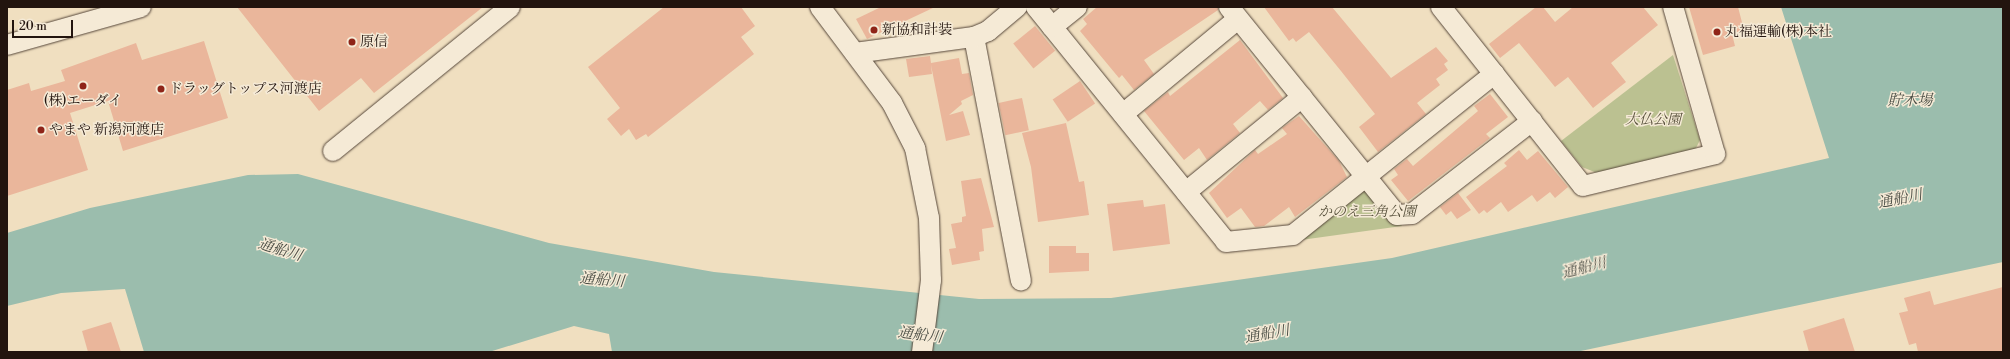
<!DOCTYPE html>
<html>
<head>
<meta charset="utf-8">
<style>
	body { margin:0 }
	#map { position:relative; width:2010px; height:359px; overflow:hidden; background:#f0dfc0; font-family:"Libre Bodoni","Noto Serif JP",serif }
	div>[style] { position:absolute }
	.green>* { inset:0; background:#bbc191 }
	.water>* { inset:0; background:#9bbdad }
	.building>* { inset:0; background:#eab69b; transform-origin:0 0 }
	.roads { filter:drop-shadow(0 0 1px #56473a) drop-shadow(0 0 1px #56473a) }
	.minor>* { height:20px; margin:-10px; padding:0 10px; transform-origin:10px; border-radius:10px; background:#f5ead6 }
	.dots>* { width:11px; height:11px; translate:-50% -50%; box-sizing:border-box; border:2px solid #f5ead6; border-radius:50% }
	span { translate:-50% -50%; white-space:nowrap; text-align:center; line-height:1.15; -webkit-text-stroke:3px #f5ead6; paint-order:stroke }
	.poi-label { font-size:14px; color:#22140e }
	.left { translate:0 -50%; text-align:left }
	.park-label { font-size:14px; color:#58513c; font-style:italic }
	.water-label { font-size:15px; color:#4c4f46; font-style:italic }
	.frame { position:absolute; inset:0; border:8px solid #22140e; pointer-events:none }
	.scale { position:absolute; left:12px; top:20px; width:61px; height:18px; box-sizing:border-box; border:2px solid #22140e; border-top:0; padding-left:5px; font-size:12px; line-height:14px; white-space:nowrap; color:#22140e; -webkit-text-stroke:3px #f5ead6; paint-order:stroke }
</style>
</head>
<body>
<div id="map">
	<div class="green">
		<i style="clip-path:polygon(1673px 55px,1700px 140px,1694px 152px,1597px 173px,1582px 167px,1561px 141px)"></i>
		<i style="clip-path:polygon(1365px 189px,1374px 190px,1402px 226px,1301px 240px)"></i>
	</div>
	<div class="water">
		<i style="clip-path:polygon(1781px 7px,2003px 7px,2003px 262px,1576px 352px,612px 352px,609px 334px,574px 326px,489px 352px,144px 352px,125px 289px,61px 293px,7px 306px,7px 233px,90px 208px,248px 175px,298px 174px,549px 243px,714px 272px,979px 299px,1111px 298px,1392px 258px,1829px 158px)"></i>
	</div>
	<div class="building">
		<i style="clip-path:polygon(237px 7px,483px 7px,374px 93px,361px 78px,319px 111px)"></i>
		<i style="clip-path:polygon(664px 7px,741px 7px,755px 26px,741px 37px,754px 54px,648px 137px,646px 134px,636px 140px,629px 129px,621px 136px,607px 119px,620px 108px,588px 67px)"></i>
		<i style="clip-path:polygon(881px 7px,935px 7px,867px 39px,856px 19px)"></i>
		<i style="clip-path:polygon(1097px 7px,1218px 7px,1218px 10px,1144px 60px,1154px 74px,1134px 90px,1122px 75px,1119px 78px,1080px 31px,1087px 24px,1083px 19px)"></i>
		<i style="clip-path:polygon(1264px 7px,1332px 7px,1391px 78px,1436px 47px,1448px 61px,1444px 64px,1448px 70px,1436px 79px,1440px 85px,1417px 103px,1426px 114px,1378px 152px,1359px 127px,1375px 114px,1341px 71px,1309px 32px,1296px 42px,1293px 38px,1289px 41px)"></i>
		<i style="clip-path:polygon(1536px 7px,1543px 7px,1555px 22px,1573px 7px,1643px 7px,1658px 25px,1611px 63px,1626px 82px,1593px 108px,1568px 77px,1555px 87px,1519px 43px,1500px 58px,1489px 44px)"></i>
		<i style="clip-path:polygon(1689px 7px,1738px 7px,1744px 30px,1732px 34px,1735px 46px,1703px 55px)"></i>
		<i style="left:1035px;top:26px;width:32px;height:28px;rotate:51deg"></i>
		<i style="clip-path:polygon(1240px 40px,1283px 98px,1268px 110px,1260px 101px,1233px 124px,1240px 133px,1207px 160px,1199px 148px,1184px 160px,1144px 111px,1168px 92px,1170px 96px)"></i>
		<i style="clip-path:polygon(204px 41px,228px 118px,123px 151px,108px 101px,70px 113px,88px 170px,7px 196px,7px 90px,29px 83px,31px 91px,65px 81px,61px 70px,136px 43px,142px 60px)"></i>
		<i style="clip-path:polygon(930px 56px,931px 63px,959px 58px,962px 74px,969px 73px,973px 95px,961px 101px,962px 104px,949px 115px,963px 111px,970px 135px,946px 141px,931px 65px,932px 74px,909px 77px,906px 59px)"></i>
		<i style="left:1080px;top:81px;width:27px;height:33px;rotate:56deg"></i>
		<i style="clip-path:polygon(1490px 94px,1508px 117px,1486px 134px,1490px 138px,1408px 201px,1391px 180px,1398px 175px,1394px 169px,1407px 159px,1413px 166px,1478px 111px,1474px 106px)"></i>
		<i style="left:1022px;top:98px;width:33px;height:24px;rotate:78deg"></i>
		<i style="clip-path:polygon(1299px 116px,1339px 161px,1347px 177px,1295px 217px,1289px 207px,1264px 226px,1255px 227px,1241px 208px,1227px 218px,1209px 193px,1255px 150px,1258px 154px,1287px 134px,1282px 128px)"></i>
		<i style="clip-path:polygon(1066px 123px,1079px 182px,1084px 181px,1089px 215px,1038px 222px,1031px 167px,1022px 133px)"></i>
		<i style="clip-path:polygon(1519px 150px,1527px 160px,1538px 151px,1568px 187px,1555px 198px,1550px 192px,1537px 202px,1532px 195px,1508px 212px,1501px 202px,1487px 213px,1484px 210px,1479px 214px,1466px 197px,1507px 166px,1504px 163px)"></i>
		<i style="clip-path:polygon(981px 178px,994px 227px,982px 229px,984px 251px,979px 252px,980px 260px,952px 265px,949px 249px,956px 248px,951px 224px,962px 222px,962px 217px,966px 216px,961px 181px)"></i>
		<i style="clip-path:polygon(1458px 193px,1471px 210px,1457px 219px,1451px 211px,1446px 215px,1440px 207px)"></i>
		<i style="clip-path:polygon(1143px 200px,1144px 207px,1165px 204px,1170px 244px,1113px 251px,1107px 204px)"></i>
		<i style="clip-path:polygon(1049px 246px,1076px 246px,1076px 253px,1089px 253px,1089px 271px,1049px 273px)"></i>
		<i style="clip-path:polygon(2003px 287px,2003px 352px,1918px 352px,1916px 343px,1909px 345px,1899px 313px,1908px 311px,1904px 298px,1930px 291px,1934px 305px)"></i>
		<i style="clip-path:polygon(1844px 318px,1855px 352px,1809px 352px,1803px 331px)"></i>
		<i style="clip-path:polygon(111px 322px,121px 352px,88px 352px,82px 331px)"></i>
	</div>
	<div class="roads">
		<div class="minor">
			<i style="left:820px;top:7px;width:120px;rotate:53.1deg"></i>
			<i style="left:892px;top:103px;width:51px;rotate:62.9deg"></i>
			<i style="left:915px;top:148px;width:71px;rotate:78.7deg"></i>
			<i style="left:929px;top:218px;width:62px;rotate:88.2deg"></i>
			<i style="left:931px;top:280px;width:73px;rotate:97.1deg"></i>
			<i style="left:1036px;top:7px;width:302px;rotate:51deg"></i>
			<i style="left:1226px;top:242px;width:67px;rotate:-6deg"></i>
			<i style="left:1293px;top:235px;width:258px;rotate:-38.7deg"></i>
			<i style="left:1229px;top:7px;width:267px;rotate:51.1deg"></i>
			<i style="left:1397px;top:215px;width:15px;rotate:-4deg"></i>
			<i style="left:1412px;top:214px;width:152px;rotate:-37.8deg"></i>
			<i style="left:1441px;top:7px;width:228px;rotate:51.6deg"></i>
			<i style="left:1583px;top:186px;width:136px;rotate:-13.6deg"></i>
			<i style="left:1715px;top:154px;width:153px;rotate:-105.9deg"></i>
			<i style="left:1052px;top:27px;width:32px;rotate:-39deg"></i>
			<i style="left:974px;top:37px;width:248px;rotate:79.1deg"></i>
			<i style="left:7px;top:45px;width:139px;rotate:-15.8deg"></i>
			<i style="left:855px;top:53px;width:120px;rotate:-7.7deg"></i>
			<i style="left:974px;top:37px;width:15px;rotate:-23deg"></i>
			<i style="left:988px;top:31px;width:38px;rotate:-40deg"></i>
			<i style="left:1123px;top:114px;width:149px;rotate:-39.6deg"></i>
			<i style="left:333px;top:151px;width:228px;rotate:-39.1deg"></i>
			<i style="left:1186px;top:192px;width:150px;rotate:-39.3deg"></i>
		</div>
	</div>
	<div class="dots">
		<i style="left:874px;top:30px;background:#8f2418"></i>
		<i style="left:1717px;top:32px;background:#8f2418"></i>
		<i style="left:352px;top:42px;background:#8f2418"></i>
		<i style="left:83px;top:86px;background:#8f2418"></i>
		<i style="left:161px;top:89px;background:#8f2418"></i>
		<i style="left:41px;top:130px;background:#8f2418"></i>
	</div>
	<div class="poi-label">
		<span class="left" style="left:882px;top:30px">新協和計装</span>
		<span class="left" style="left:1725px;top:32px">丸福運輸(株)本社</span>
		<span class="left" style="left:360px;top:42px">原信</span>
		<span class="left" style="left:169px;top:89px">ドラッグトップス河渡店</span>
		<span style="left:83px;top:101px">(株)エーダイ</span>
		<span class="left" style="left:49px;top:130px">やまや 新潟河渡店</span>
	</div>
	<div class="park-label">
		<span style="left:1653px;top:120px">大仏公園</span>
		<span style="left:1367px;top:212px">かのえ三角公園</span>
	</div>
	<div class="water-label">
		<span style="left:1910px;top:101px">貯木場</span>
		<span style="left:1900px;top:199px;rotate:-11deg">通船川</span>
		<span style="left:280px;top:250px;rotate:17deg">通船川</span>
		<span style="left:1584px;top:268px;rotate:-14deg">通船川</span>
		<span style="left:602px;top:280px;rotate:5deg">通船川</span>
		<span style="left:1267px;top:334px;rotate:-10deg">通船川</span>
		<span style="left:920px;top:335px;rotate:7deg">通船川</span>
	</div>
	<div class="frame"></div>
	<div class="scale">20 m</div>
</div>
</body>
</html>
